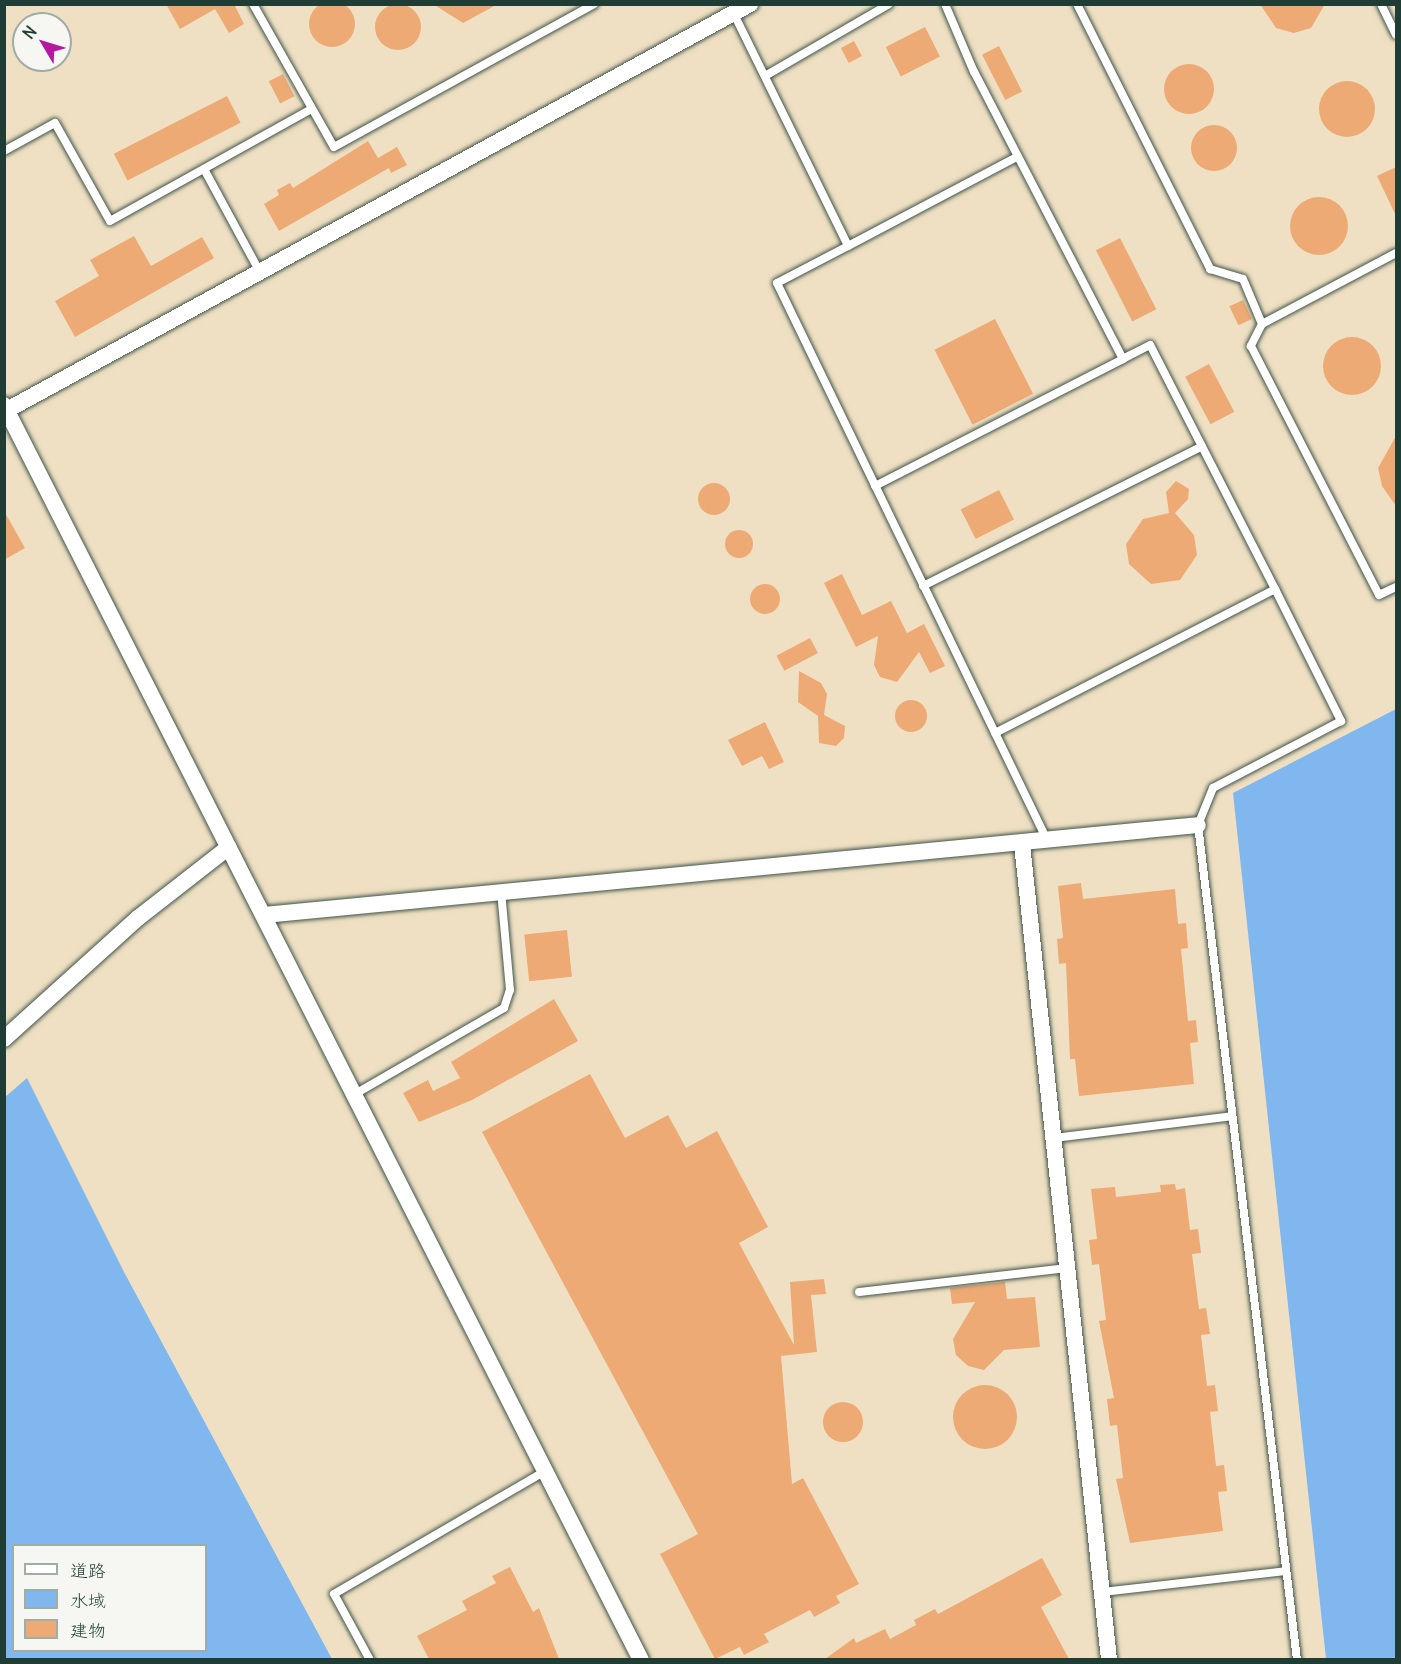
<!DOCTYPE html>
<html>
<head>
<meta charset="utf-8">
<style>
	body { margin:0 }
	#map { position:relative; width:1401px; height:1664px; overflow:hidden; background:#f0e0c3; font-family:Delius,"Klee One",sans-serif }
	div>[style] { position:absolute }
	.water>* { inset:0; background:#80b7ef }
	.building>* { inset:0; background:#edaa75; transform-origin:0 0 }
	.round { border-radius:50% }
	.roads { filter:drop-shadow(0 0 2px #3e5549) drop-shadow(0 0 2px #3e5549) }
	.lane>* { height:8px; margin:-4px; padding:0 4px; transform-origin:4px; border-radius:4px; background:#fff }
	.street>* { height:16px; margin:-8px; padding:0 8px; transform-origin:8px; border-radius:8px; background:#fff }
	span { translate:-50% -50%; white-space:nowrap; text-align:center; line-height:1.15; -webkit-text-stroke:6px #f6f6f2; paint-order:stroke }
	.frame { position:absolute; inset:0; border:6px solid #1f3d34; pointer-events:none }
	.legend { position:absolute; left:12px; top:1544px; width:195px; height:108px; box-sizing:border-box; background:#f6f6f2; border:2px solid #a0aca6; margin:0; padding:8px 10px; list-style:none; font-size:18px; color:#1f3d34 }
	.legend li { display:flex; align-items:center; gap:12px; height:30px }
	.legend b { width:30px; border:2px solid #a0aca6 }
	.north { position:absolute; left:12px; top:12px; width:60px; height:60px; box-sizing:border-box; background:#f6f6f2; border:2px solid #a0aca6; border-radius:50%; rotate:308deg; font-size:16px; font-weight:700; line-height:24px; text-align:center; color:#1f3d34 }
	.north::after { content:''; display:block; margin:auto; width:21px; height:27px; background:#b5179e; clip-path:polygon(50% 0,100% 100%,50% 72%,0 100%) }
</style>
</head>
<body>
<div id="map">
	<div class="water">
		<i style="clip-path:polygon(1396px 709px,1396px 1659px,1326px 1659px,1233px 793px)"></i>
		<i style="clip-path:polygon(evenodd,27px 1078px,124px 1272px,332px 1659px,5px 1659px,4px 1098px,27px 1078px,14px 1546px,206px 1546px,206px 1650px,14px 1650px,14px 1546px)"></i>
	</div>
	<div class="building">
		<i class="round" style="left:309px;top:1px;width:46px;height:46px"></i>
		<i class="round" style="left:375px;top:4px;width:46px;height:46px"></i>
		<i style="clip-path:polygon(166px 4px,234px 4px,244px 24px,229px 33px,215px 9px,180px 29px)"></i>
		<i style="clip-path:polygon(433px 4px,498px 4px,463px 23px)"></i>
		<i style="clip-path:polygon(1260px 4px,1325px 4px,1311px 28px,1294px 33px,1276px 28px)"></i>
		<i style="left:925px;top:27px;width:33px;height:44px;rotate:63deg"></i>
		<i style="left:854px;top:41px;width:17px;height:15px;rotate:62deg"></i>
		<i style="left:999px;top:46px;width:51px;height:19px;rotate:63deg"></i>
		<i class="round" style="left:1164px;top:64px;width:50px;height:50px"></i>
		<i style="left:283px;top:74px;width:25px;height:16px;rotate:63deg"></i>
		<i class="round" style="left:1319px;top:81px;width:56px;height:56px"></i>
		<i style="left:227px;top:96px;width:30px;height:127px;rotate:63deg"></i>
		<i class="round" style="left:1191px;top:125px;width:46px;height:46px"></i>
		<i style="clip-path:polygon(368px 141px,378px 158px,397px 147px,407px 165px,391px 173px,389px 168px,279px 231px,264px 204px,279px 195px,277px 190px,290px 183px,293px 188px)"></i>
		<i style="clip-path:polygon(1396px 167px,1396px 216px,1377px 176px)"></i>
		<i class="round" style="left:1290px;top:197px;width:58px;height:58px"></i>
		<i style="clip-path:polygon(134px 236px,151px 266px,202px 237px,214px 258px,75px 337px,55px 301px,99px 276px,90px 260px)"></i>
		<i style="left:1120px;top:238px;width:80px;height:27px;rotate:63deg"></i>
		<i style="left:1243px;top:300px;width:21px;height:15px;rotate:65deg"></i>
		<i style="left:995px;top:319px;width:84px;height:68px;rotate:63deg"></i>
		<i class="round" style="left:1323px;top:337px;width:58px;height:58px"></i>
		<i style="left:1209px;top:364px;width:54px;height:27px;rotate:62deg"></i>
		<i style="clip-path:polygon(1396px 436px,1396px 506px,1382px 486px,1378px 468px)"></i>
		<i style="clip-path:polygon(1176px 481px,1189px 489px,1188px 499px,1175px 513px,1194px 535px,1197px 555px,1180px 580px,1151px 584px,1129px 564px,1126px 544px,1143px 519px,1169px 513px,1166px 492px)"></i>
		<i class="round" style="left:698px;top:483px;width:32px;height:32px"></i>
		<i style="left:999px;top:490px;width:33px;height:43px;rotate:63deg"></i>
		<i style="clip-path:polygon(4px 511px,25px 548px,4px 560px)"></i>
		<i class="round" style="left:725px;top:530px;width:28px;height:28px"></i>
		<i style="clip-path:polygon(842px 574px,862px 615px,891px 601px,907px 633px,924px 624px,945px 666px,930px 673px,919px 652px,897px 682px,880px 677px,874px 665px,878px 636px,856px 647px,824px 583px)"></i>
		<i class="round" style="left:750px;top:584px;width:30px;height:30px"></i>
		<i style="left:810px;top:638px;width:17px;height:38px;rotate:62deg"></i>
		<i style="clip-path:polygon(799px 671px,821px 683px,827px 694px,824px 715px,845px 726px,844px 738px,836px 746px,819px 743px,818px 716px,798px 702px)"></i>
		<i class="round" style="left:895px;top:700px;width:32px;height:32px"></i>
		<i style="clip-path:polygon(765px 722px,784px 762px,769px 769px,762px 756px,742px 766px,728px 740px)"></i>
		<i style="clip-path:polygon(1081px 883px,1083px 899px,1175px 889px,1178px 924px,1186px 923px,1188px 948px,1181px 949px,1188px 1021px,1196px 1020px,1198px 1042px,1190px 1043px,1194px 1084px,1079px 1096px,1075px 1059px,1070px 1059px,1066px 963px,1059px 964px,1057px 939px,1063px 938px,1058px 886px)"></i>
		<i style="left:567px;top:930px;width:47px;height:43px;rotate:84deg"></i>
		<i style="clip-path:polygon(554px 999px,578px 1041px,472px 1100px,419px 1122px,403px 1093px,428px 1080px,433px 1091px,460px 1078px,451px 1062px)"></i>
		<i style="clip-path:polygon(590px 1074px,625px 1138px,668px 1115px,686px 1148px,717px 1131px,768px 1227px,739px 1243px,794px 1345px,790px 1282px,824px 1279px,826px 1294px,811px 1295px,817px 1352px,781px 1356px,792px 1484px,803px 1478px,859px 1584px,836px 1596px,840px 1603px,814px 1617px,810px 1610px,764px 1634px,769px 1642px,744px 1655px,740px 1647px,715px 1659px,660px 1554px,698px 1534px,482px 1132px)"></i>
		<i style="clip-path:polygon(1175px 1184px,1176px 1190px,1185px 1188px,1190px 1230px,1198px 1229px,1201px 1253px,1192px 1254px,1199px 1309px,1206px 1308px,1210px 1334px,1201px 1335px,1207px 1386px,1215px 1385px,1218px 1411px,1210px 1412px,1216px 1466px,1224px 1465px,1227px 1491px,1218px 1492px,1223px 1531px,1130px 1543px,1116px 1479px,1123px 1478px,1117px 1425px,1110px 1426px,1107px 1399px,1114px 1398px,1099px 1321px,1106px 1320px,1099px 1264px,1092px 1265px,1089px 1240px,1097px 1239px,1091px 1189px,1115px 1187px,1116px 1197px,1161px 1192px,1160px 1185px)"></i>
		<i style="clip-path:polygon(1005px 1282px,1007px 1299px,1035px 1297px,1040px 1347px,1004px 1350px,984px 1370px,968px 1366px,956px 1355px,953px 1339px,975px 1302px,952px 1304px,950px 1288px)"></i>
		<i class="round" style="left:953px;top:1385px;width:64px;height:64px"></i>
		<i class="round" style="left:823px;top:1402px;width:40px;height:40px"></i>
		<i style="clip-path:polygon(1042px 1558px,1062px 1595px,1041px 1607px,1069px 1659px,825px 1659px,854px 1638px,856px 1643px,885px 1629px,890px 1639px,916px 1625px,914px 1620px,935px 1609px,938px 1614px)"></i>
		<i style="clip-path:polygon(510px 1567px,533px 1612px,539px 1608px,559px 1659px,429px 1659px,417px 1636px,467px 1610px,462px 1601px,496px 1583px,492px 1576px)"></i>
	</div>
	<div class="roads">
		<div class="lane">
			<i style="left:253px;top:4px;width:164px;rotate:60.5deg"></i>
			<i style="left:334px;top:147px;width:297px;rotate:-28.8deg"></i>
			<i style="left:1077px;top:4px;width:297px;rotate:63.3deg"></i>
			<i style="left:1210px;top:269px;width:34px;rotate:17deg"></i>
			<i style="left:1243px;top:279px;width:49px;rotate:67.1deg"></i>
			<i style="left:1262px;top:324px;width:25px;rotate:117deg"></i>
			<i style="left:1251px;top:346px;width:280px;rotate:62.8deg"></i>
			<i style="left:1379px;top:595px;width:19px;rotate:-25deg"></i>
			<i style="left:1381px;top:4px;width:34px;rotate:64deg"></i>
			<i style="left:734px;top:14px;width:258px;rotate:63.8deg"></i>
			<i style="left:848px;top:246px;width:80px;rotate:152.5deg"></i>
			<i style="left:777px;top:283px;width:619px;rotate:64.14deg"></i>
			<i style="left:765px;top:76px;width:143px;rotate:-30.1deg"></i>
			<i style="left:4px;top:151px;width:58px;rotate:-28.8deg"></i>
			<i style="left:55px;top:123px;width:112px;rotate:60.7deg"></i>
			<i style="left:110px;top:221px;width:230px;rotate:-29.1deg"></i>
			<i style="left:204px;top:169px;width:117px;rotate:61.5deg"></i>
			<i style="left:848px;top:246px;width:191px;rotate:-27.8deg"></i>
			<i style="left:1262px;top:324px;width:152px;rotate:-27.9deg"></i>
			<i style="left:875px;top:486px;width:279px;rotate:-27.1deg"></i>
			<i style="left:1123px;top:359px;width:323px;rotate:-117.4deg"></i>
			<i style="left:974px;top:72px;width:74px;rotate:-113.1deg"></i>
			<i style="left:923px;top:586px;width:312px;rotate:-26.6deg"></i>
			<i style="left:1275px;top:589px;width:148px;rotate:63.4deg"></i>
			<i style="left:1341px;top:721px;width:144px;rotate:152.4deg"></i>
			<i style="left:1213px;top:788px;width:40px;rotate:112deg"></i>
			<i style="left:1198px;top:825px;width:841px;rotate:83.24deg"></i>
			<i style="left:995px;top:733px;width:315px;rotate:-27.2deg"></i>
			<i style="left:1275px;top:589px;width:274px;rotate:-117.1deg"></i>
			<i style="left:1150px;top:345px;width:30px;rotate:153deg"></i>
			<i style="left:355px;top:1094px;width:172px;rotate:-30deg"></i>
			<i style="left:504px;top:1008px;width:19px;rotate:-72deg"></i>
			<i style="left:510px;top:990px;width:98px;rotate:-95.2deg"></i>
			<i style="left:1054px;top:1138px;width:179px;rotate:-7deg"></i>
			<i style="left:859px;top:1292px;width:210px;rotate:-6.6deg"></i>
			<i style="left:1102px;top:1592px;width:185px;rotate:-6.5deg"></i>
			<i style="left:370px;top:1660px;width:75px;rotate:-118.6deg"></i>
			<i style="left:334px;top:1594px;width:244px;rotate:-30.2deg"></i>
		</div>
		<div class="street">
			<i style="left:4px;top:405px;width:1407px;rotate:63.09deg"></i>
			<i style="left:7px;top:410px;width:847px;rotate:-28.65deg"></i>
			<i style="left:1022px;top:844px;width:821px;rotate:83.91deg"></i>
			<i style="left:264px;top:915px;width:938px;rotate:-5.5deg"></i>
			<i style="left:4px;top:1039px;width:181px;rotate:-42.1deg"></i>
			<i style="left:138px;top:918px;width:115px;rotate:-38deg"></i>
		</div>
	</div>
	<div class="frame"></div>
	<ul class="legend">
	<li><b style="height:8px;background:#fff"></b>道路</li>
	<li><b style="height:16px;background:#80b7ef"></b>水域</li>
	<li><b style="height:16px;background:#edaa75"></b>建物</li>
	</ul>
	<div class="north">N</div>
</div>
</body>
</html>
